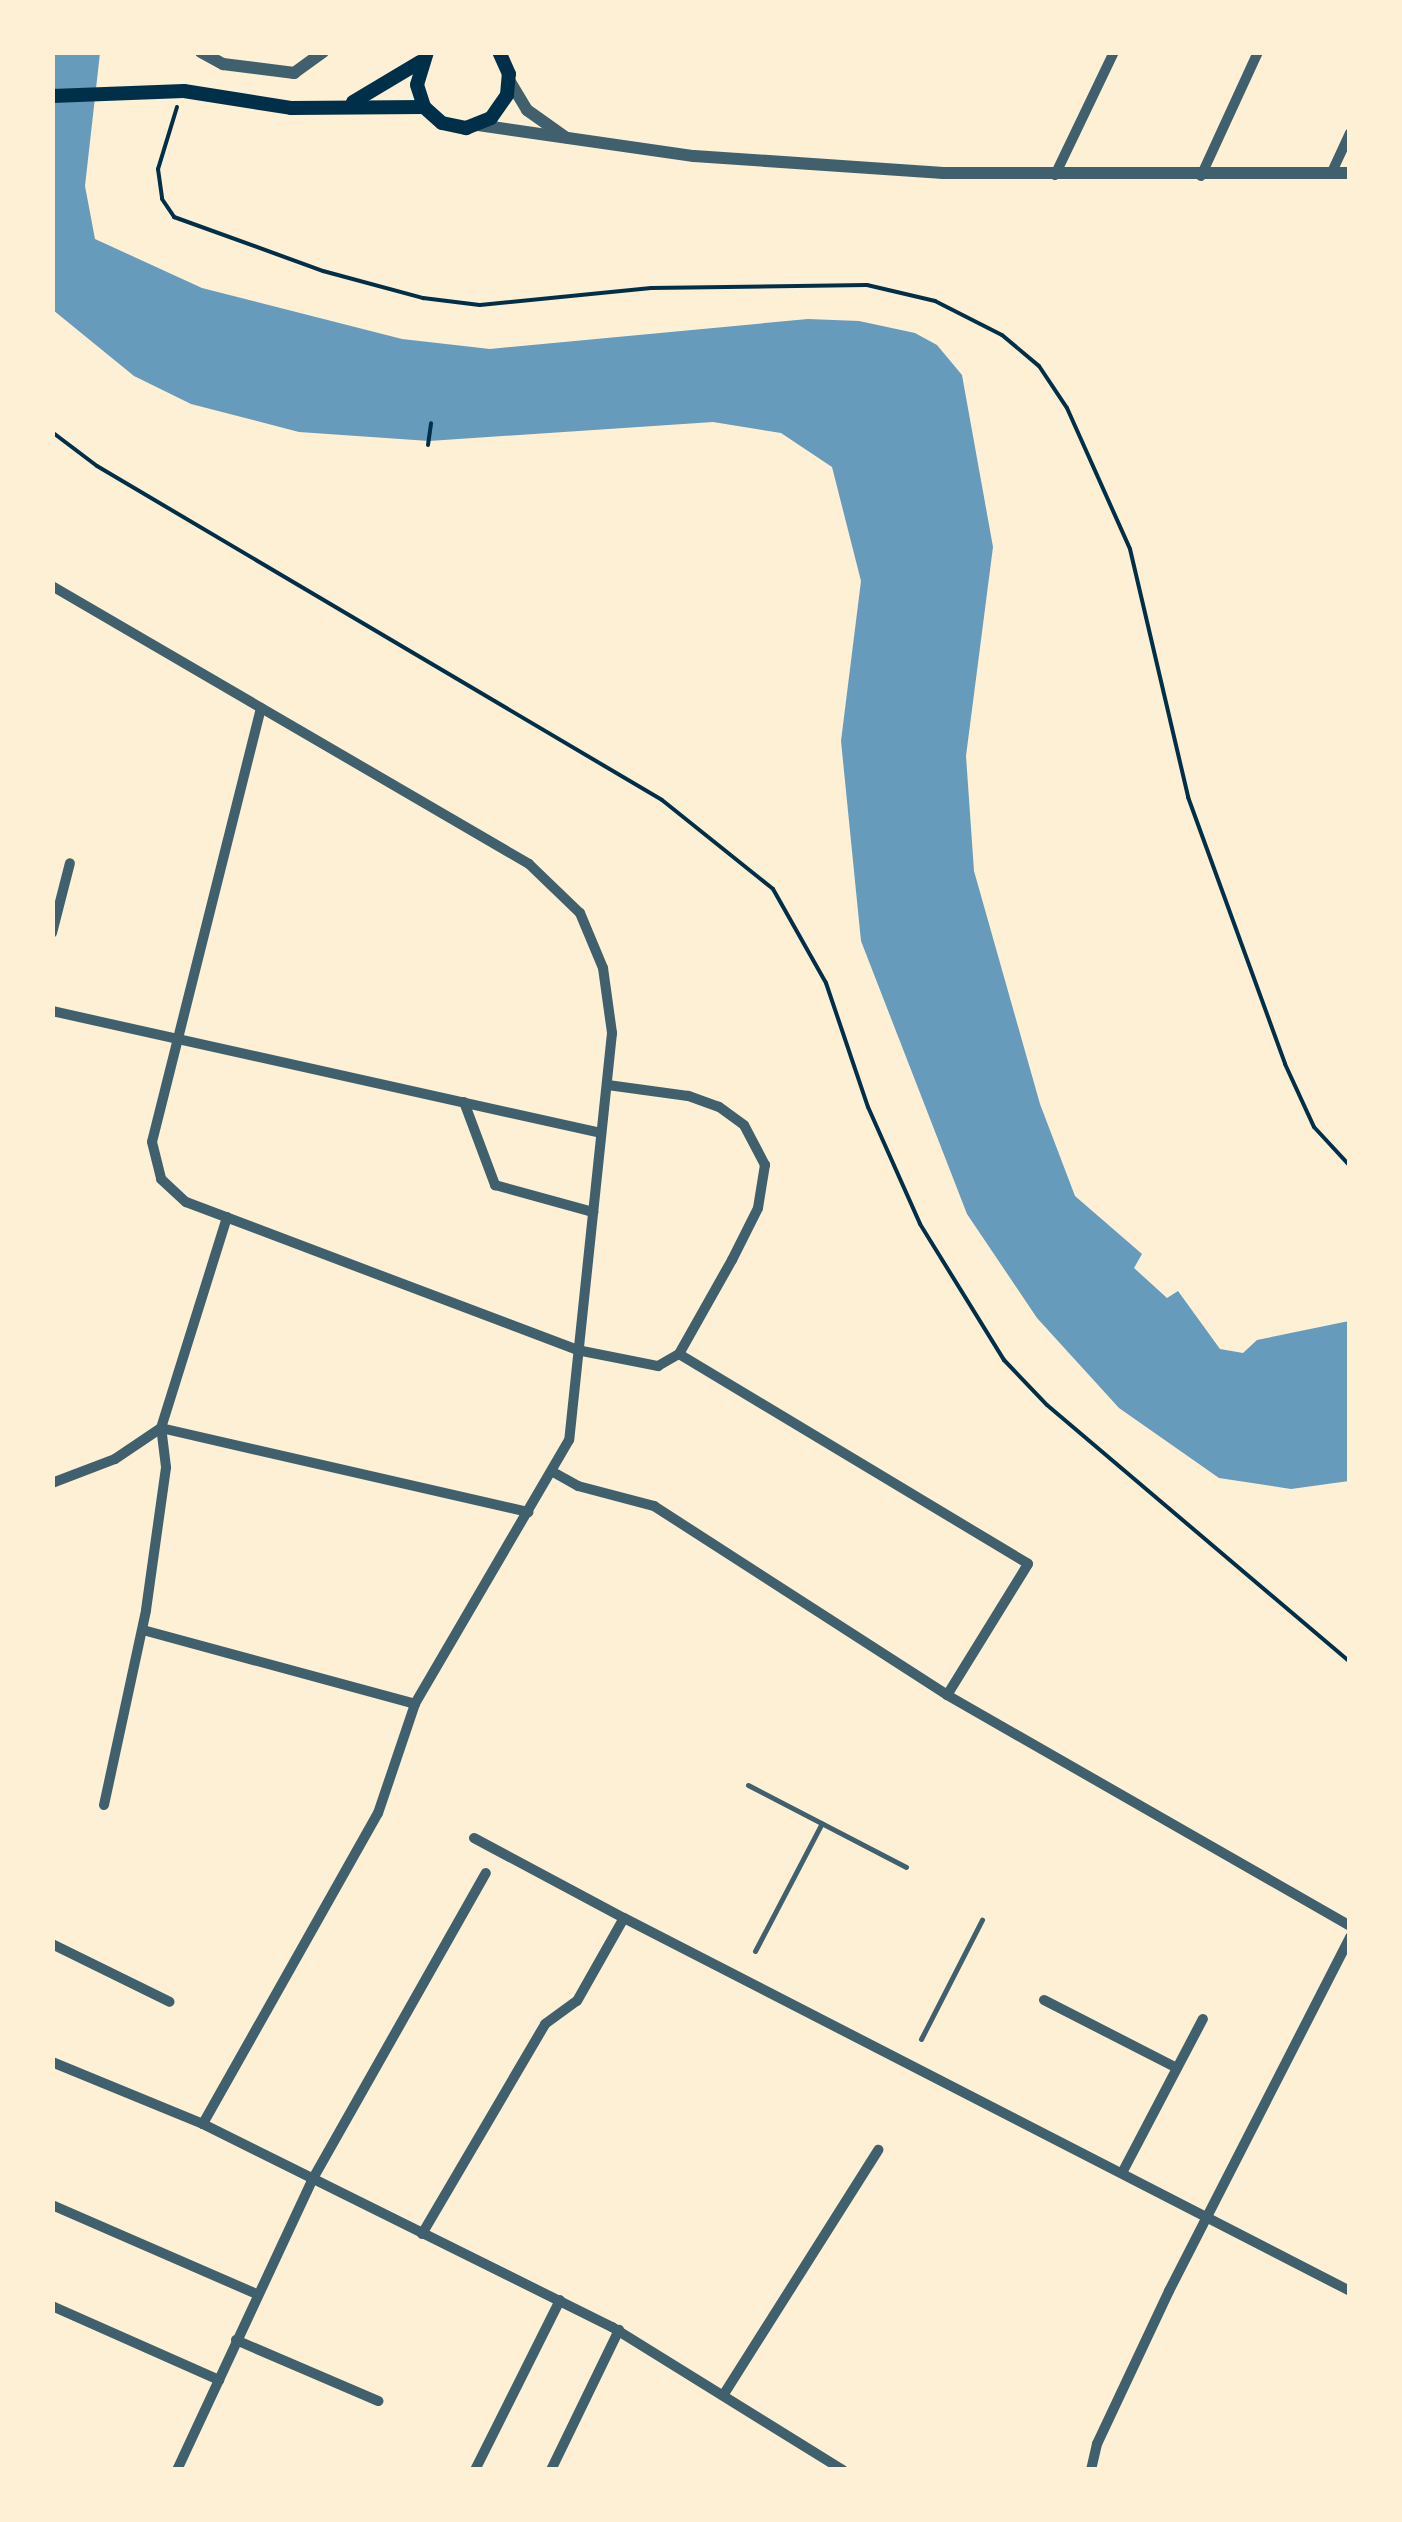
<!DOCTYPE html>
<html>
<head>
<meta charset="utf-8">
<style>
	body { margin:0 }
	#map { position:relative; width:1402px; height:2522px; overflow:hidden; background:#fdf0d5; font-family:"Space Grotesk",sans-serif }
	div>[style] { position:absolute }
	.water>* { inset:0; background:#669bbc }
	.path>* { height:4px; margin:-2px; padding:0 2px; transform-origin:2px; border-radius:2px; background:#003049 }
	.service>* { height:5px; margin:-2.5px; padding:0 2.5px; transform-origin:2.5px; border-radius:2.5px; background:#3f606c }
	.minor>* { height:10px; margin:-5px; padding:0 5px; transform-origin:5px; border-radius:5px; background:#3f606c }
	.tertiary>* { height:12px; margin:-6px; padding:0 6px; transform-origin:6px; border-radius:6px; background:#3f606c }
	.secondary>* { height:14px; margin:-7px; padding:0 7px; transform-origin:7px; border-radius:7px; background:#003049 }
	span { translate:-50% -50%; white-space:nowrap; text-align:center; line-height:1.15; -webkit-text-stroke:8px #fdf0d5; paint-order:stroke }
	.frame { position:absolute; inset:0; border:55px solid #fdf0d5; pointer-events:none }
</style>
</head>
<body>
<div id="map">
	<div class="water">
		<i style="clip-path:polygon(52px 53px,100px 53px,85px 186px,95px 239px,202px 288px,402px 339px,490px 349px,808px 319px,859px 321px,915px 333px,937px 345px,962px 375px,993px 547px,966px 756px,974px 871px,1040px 1104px,1075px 1196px,1142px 1254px,1134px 1268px,1167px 1298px,1178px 1291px,1220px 1349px,1243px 1353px,1257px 1340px,1349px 1321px,1349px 1481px,1291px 1489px,1219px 1478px,1119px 1408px,1037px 1318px,967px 1214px,861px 941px,841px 741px,861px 581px,832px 467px,781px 433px,713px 422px,429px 441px,299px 432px,191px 404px,134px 376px,53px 310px)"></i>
	</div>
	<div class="path">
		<i style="left:177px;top:107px;width:65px;rotate:107deg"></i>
		<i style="left:158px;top:169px;width:30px;rotate:82deg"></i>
		<i style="left:162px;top:199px;width:22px;rotate:56deg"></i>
		<i style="left:174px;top:217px;width:158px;rotate:19.9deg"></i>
		<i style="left:323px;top:271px;width:104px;rotate:15.1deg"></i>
		<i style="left:423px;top:298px;width:57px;rotate:7deg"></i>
		<i style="left:480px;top:305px;width:172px;rotate:-5.7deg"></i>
		<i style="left:651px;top:288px;width:216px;rotate:-0.8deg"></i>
		<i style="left:867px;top:285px;width:70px;rotate:13.2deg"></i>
		<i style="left:935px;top:301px;width:75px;rotate:26.9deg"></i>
		<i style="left:1002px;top:335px;width:48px;rotate:40deg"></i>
		<i style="left:1039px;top:366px;width:50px;rotate:56.3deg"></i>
		<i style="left:1067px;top:408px;width:154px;rotate:65.9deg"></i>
		<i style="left:1130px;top:549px;width:255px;rotate:76.8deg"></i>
		<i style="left:1188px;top:797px;width:284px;rotate:70deg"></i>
		<i style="left:1285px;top:1064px;width:69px;rotate:65.3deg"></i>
		<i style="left:1314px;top:1127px;width:53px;rotate:47.3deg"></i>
		<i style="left:52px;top:432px;width:56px;rotate:37.1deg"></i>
		<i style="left:97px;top:466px;width:656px;rotate:30.59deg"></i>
		<i style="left:662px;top:800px;width:142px;rotate:38.7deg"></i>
		<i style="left:773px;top:889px;width:108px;rotate:60.6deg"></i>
		<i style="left:826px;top:983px;width:131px;rotate:71.3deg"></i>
		<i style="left:868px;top:1107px;width:128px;rotate:66deg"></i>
		<i style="left:920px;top:1224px;width:160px;rotate:58.3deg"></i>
		<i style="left:1004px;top:1360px;width:62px;rotate:46.3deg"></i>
		<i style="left:1047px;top:1405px;width:397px;rotate:40.3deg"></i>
		<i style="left:428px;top:445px;width:22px;rotate:-82deg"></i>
	</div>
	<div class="service">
		<i style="left:748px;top:1785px;width:178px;rotate:27.4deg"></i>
		<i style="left:755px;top:1951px;width:144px;rotate:-62.4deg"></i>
		<i style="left:921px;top:2039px;width:134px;rotate:-62.9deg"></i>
	</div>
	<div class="minor">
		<i style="left:1331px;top:174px;width:45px;rotate:-65.1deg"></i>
		<i style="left:1055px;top:175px;width:136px;rotate:-64.4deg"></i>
		<i style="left:1201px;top:176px;width:136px;rotate:-65.3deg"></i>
		<i style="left:52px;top:586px;width:552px;rotate:30.23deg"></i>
		<i style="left:529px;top:864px;width:71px;rotate:43.9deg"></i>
		<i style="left:580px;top:913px;width:60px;rotate:67.3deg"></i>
		<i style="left:603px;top:968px;width:66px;rotate:82.1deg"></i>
		<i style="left:612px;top:1033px;width:409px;rotate:96deg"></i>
		<i style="left:569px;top:1440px;width:306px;rotate:120.3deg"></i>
		<i style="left:415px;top:1704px;width:115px;rotate:108.7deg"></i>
		<i style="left:378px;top:1813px;width:357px;rotate:119.4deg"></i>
		<i style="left:261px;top:708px;width:447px;rotate:104.1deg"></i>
		<i style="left:152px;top:1142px;width:38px;rotate:76deg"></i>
		<i style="left:161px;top:1179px;width:34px;rotate:43deg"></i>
		<i style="left:186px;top:1202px;width:418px;rotate:20.7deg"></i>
		<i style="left:577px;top:1350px;width:83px;rotate:11.2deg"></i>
		<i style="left:658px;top:1366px;width:24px;rotate:-30deg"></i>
		<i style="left:679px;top:1354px;width:108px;rotate:-60.6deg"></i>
		<i style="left:732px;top:1260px;width:58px;rotate:-63.4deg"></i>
		<i style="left:758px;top:1208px;width:44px;rotate:-80.8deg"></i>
		<i style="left:765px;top:1165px;width:45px;rotate:-117.7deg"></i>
		<i style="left:744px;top:1125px;width:31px;rotate:-144deg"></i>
		<i style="left:719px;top:1107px;width:33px;rotate:-160deg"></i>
		<i style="left:688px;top:1096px;width:81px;rotate:-172.2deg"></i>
		<i style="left:52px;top:933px;width:72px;rotate:-75.6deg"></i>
		<i style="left:52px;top:1011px;width:562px;rotate:12.53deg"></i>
		<i style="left:464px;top:1102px;width:89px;rotate:69.5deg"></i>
		<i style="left:495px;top:1185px;width:102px;rotate:15.4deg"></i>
		<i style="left:679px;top:1354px;width:407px;rotate:31deg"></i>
		<i style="left:1028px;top:1564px;width:154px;rotate:121.7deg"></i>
		<i style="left:553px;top:1472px;width:29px;rotate:29deg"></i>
		<i style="left:578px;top:1486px;width:79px;rotate:14.7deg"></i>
		<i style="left:654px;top:1506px;width:349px;rotate:32.8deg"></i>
		<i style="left:947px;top:1695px;width:465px;rotate:29.8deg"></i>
		<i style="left:52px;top:1483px;width:67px;rotate:-20.9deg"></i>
		<i style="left:115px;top:1459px;width:55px;rotate:-34deg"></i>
		<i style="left:161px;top:1428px;width:377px;rotate:12.9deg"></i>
		<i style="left:143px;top:1630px;width:282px;rotate:15.2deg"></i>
		<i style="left:104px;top:1805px;width:199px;rotate:-77.8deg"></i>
		<i style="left:146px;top:1610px;width:144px;rotate:-82deg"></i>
		<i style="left:166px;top:1467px;width:39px;rotate:-97deg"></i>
		<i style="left:161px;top:1428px;width:221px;rotate:-72.6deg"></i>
		<i style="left:474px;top:1838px;width:170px;rotate:28.1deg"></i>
		<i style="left:52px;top:1944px;width:131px;rotate:26.2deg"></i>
		<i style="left:1044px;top:2000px;width:149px;rotate:27.1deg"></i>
		<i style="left:52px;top:2062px;width:163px;rotate:22.3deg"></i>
		<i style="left:203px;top:2124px;width:457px;rotate:26.4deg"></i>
		<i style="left:612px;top:2327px;width:272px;rotate:31.8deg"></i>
		<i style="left:1122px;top:2173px;width:174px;rotate:-62.3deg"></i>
		<i style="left:52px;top:2205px;width:223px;rotate:23.5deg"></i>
		<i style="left:422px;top:2234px;width:243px;rotate:-59.6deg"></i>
		<i style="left:545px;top:2024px;width:39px;rotate:-36deg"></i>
		<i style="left:577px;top:2001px;width:95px;rotate:-60.5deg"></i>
		<i style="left:624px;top:1918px;width:816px;rotate:27.19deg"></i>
		<i style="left:52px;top:2306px;width:183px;rotate:23.9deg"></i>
		<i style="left:236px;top:2340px;width:155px;rotate:23.2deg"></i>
		<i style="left:724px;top:2394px;width:289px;rotate:-57.7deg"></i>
		<i style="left:177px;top:2470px;width:318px;rotate:-65deg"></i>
		<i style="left:311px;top:2182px;width:355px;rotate:-60.5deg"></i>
		<i style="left:475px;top:2470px;width:190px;rotate:-63.4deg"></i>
		<i style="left:551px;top:2470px;width:156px;rotate:-64.1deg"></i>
		<i style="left:1091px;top:2470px;width:27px;rotate:-77deg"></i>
		<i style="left:1097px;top:2444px;width:169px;rotate:-64.8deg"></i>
		<i style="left:1169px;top:2291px;width:398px;rotate:-62.9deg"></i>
	</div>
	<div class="tertiary">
		<i style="left:201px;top:52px;width:25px;rotate:29deg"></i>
		<i style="left:223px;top:64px;width:72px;rotate:7.2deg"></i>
		<i style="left:294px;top:73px;width:36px;rotate:-36deg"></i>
		<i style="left:509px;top:80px;width:35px;rotate:59deg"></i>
		<i style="left:527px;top:110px;width:47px;rotate:35.4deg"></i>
		<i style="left:478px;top:125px;width:218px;rotate:8.2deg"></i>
		<i style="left:694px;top:156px;width:250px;rotate:3.9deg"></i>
		<i style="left:943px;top:173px;width:407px"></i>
	</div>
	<div class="secondary">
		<i style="left:427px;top:52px;width:34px;rotate:107deg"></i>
		<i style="left:417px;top:85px;width:23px;rotate:72deg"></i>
		<i style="left:424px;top:107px;width:24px;rotate:42deg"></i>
		<i style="left:442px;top:123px;width:25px;rotate:12deg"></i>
		<i style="left:466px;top:128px;width:27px;rotate:-22deg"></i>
		<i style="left:491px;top:118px;width:28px;rotate:-55deg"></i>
		<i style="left:507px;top:95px;width:21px;rotate:-85deg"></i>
		<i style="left:509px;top:74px;width:24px;rotate:-114deg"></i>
		<i style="left:52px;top:96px;width:132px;rotate:-2.2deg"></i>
		<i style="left:184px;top:91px;width:108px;rotate:9deg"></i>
		<i style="left:291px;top:108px;width:133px;rotate:-0.4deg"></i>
		<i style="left:353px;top:102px;width:78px;rotate:-30.8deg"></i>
	</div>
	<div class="frame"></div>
</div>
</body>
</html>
